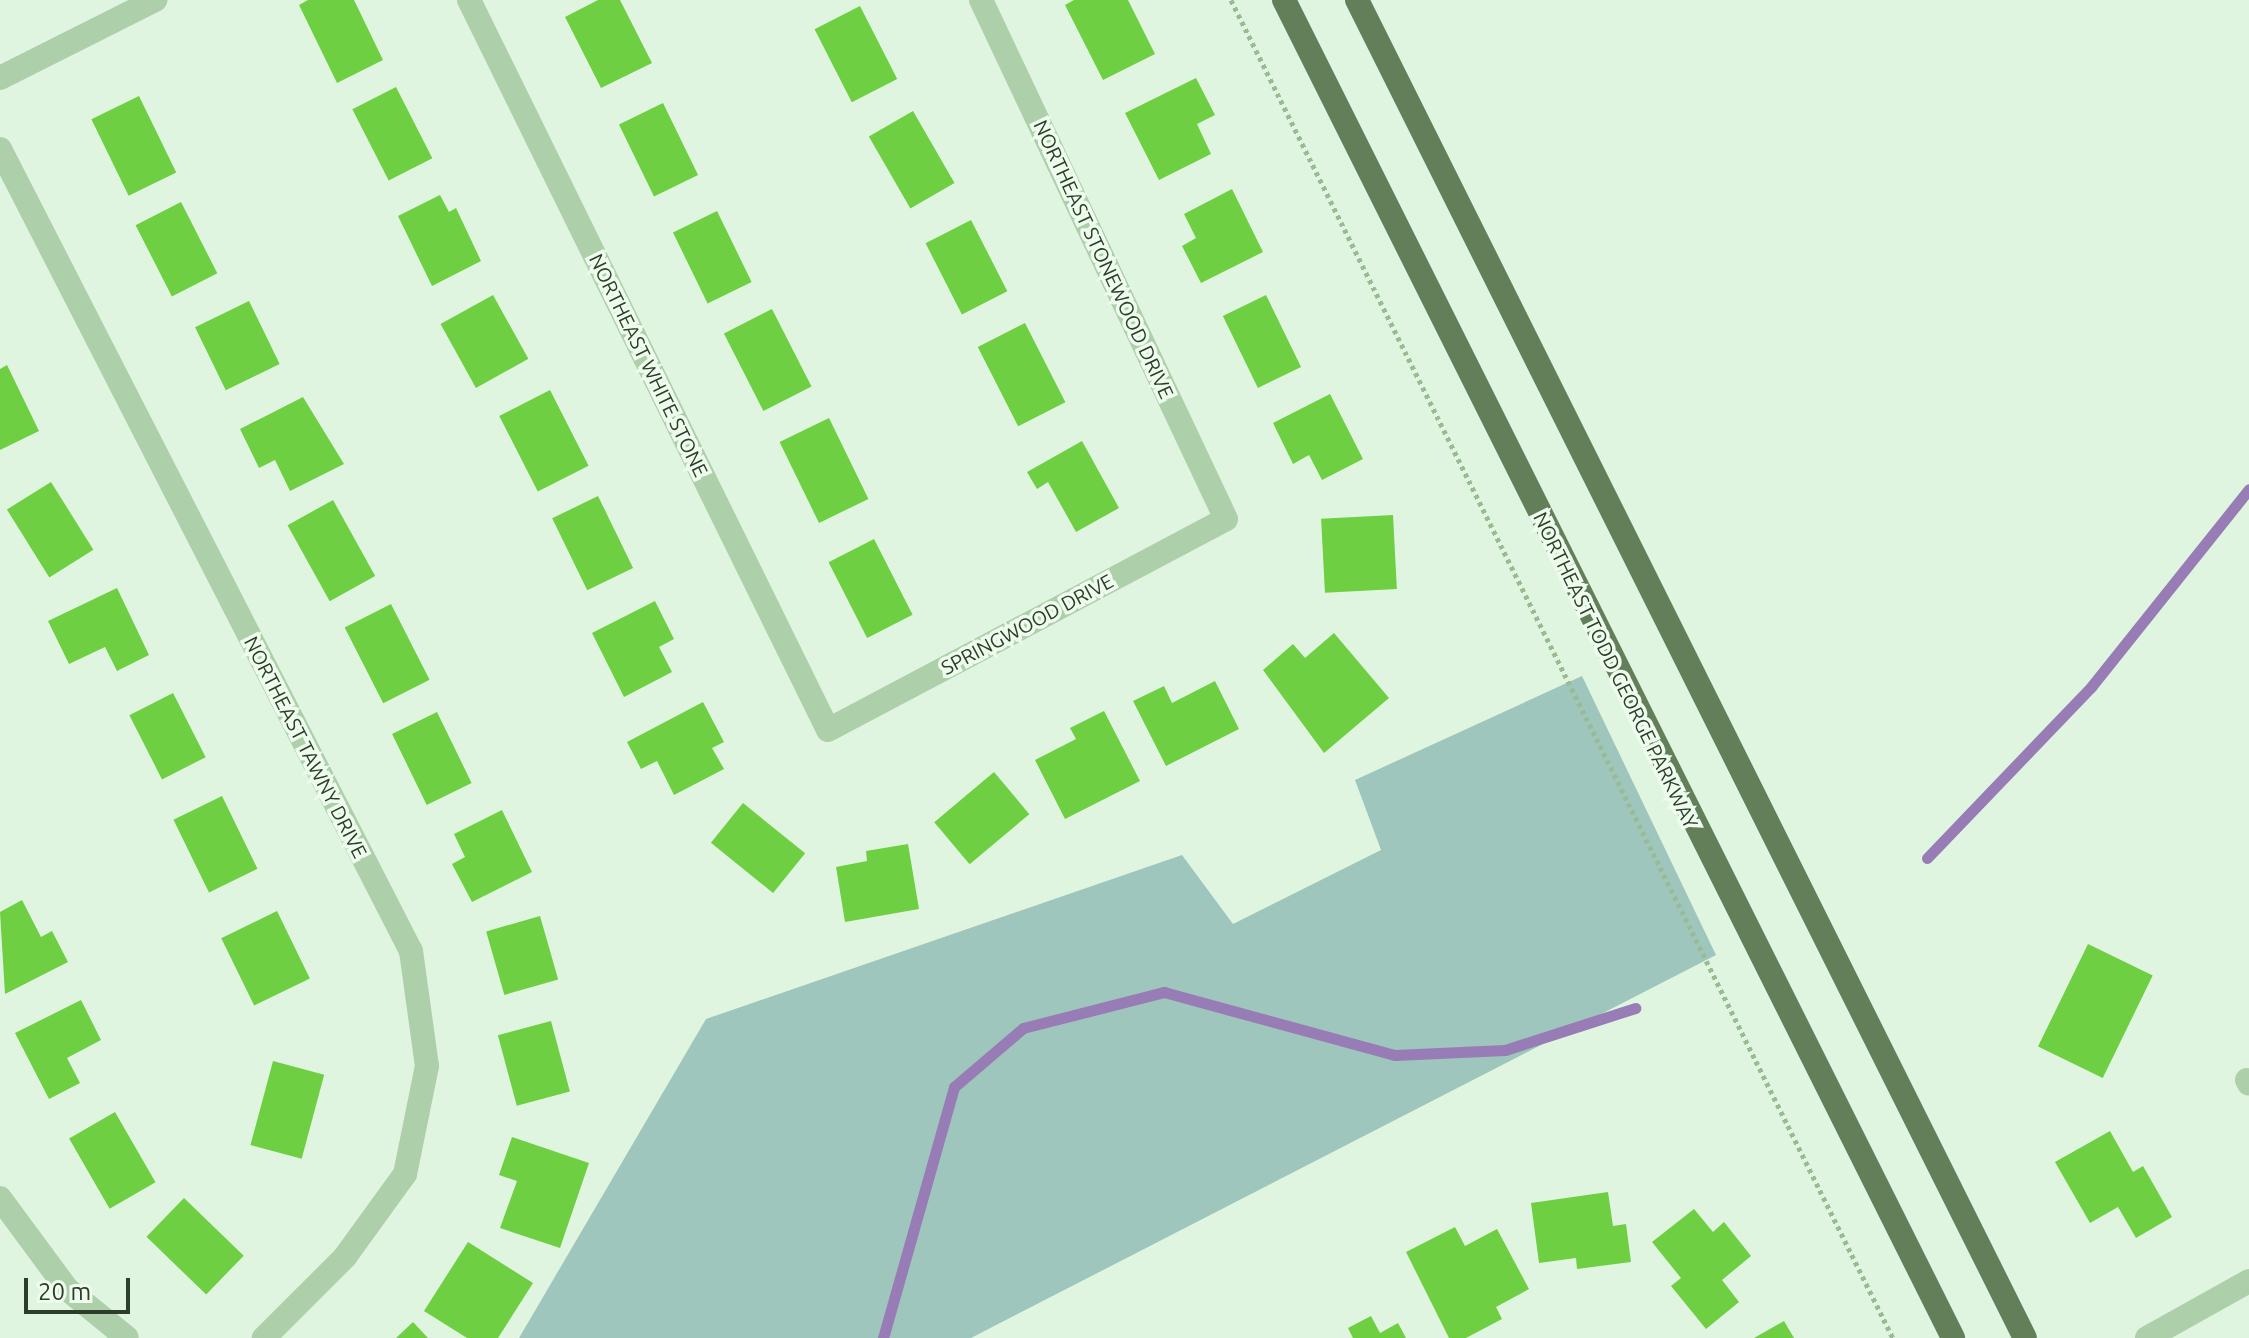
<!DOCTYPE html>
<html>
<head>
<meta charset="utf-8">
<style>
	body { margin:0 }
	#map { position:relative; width:2249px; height:1338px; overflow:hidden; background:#e0f5e0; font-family:Ubuntu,sans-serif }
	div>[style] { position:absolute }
	.green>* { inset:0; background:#9ec6bd }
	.stream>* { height:11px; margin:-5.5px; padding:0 5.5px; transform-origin:5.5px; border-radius:5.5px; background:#987cb5 }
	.building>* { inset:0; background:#6ecf43; transform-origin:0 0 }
	.path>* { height:5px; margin-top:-2.5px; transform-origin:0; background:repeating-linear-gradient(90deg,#98bb94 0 4px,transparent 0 8px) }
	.minor>* { height:24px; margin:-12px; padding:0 12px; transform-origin:12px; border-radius:12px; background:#adcfaa }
	.major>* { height:24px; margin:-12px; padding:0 12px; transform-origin:12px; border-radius:12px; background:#627f5a }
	span { translate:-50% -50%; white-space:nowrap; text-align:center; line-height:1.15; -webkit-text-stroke:7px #edfced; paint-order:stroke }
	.street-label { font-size:20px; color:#2e3c2a }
	.scale { position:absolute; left:24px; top:1278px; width:106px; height:36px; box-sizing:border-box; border:4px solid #2e3c2a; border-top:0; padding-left:10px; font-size:24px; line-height:28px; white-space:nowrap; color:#2e3c2a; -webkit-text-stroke:6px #edfced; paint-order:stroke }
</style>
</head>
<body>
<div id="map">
	<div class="green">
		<i style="clip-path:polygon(1582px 676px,1716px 955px,971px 1338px,519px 1338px,706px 1019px,1182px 855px,1233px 924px,1381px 850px,1355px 780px)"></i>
	</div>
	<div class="stream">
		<i style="left:1927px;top:858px;width:237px;rotate:-46.2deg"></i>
		<i style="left:2091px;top:687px;width:253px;rotate:-51.4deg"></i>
		<i style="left:883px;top:1338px;width:261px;rotate:-74.2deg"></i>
		<i style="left:954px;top:1087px;width:91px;rotate:-40.5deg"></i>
		<i style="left:1023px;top:1028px;width:146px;rotate:-14.3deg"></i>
		<i style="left:1164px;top:992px;width:239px;rotate:15.3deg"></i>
		<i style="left:1395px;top:1055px;width:110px;rotate:-2.6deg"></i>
		<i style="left:1505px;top:1050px;width:137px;rotate:-17.9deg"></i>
	</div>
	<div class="building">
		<i style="clip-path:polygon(308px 0,354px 0,383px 60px,337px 83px,299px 5px)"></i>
		<i style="clip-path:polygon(598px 0,620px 0,652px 63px,601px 88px,565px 17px)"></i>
		<i style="clip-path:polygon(1074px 0,1128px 0,1155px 54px,1103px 80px,1065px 5px)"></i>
		<i style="left:860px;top:6px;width:82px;height:51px;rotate:63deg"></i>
		<i style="clip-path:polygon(1196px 78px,1215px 115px,1197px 124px,1211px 154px,1159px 180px,1125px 113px)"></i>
		<i style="left:396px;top:87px;width:80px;height:49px;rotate:63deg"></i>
		<i style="left:139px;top:96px;width:85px;height:53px;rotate:64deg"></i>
		<i style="left:663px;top:103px;width:80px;height:49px;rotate:64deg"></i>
		<i style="left:913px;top:111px;width:83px;height:51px;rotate:60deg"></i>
		<i style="clip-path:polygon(1232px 189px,1263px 252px,1201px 283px,1182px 246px,1196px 238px,1184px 214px)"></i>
		<i style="clip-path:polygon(440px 195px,449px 212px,456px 208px,481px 261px,432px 286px,398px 216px)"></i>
		<i style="left:181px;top:202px;width:80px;height:51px;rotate:63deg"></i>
		<i style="left:717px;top:211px;width:79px;height:49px;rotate:64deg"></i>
		<i style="left:971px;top:220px;width:80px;height:51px;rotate:63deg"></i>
		<i style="left:493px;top:295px;width:73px;height:60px;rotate:61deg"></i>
		<i style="left:1266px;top:295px;width:80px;height:48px;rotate:64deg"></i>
		<i style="left:249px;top:301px;width:70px;height:60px;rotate:64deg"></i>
		<i style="left:772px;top:309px;width:87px;height:54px;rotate:63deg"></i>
		<i style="left:1025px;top:323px;width:89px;height:53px;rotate:63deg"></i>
		<i style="clip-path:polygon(7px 365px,39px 431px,0 450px,0 369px)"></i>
		<i style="left:550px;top:390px;width:85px;height:57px;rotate:63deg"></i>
		<i style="clip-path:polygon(1330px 394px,1363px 459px,1322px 480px,1309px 455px,1293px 464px,1273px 423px)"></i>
		<i style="clip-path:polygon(303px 397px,344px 464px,290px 491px,275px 460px,259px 468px,240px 429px)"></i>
		<i style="left:829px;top:418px;width:90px;height:55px;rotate:64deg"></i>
		<i style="clip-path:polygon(1082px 441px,1119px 508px,1076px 532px,1048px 482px,1037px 489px,1027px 472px)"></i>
		<i style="left:51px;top:482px;width:80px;height:52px;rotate:58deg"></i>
		<i style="left:598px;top:496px;width:80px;height:51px;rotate:64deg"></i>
		<i style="left:333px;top:500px;width:87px;height:52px;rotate:61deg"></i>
		<i style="left:1393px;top:515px;width:74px;height:72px;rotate:87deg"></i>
		<i style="left:874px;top:539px;width:85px;height:51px;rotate:63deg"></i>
		<i style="clip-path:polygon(117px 588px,149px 655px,117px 671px,105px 647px,69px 664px,48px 621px)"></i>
		<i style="clip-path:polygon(655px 601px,674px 639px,659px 647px,672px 672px,624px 697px,592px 633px)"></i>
		<i style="left:391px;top:604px;width:85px;height:52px;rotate:63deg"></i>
		<i style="clip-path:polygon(1334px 633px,1389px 698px,1324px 753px,1263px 670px,1293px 644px,1305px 658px)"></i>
		<i style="clip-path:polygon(1215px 681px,1239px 729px,1166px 766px,1133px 701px,1164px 686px,1172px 703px)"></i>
		<i style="left:173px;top:693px;width:72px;height:49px;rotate:63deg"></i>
		<i style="clip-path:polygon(703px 702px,724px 742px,712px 748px,724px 769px,674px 795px,657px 761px,641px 769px,627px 742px)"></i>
		<i style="clip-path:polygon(1104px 711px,1140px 781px,1065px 819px,1035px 760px,1076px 739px,1070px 728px)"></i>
		<i style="left:437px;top:712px;width:79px;height:50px;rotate:64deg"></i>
		<i style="left:994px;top:772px;width:55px;height:78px;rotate:50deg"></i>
		<i style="left:222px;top:796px;width:81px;height:54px;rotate:64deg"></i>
		<i style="left:743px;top:803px;width:80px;height:51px;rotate:39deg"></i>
		<i style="clip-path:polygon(502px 810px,532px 872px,472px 902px,452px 864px,465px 857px,454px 834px)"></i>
		<i style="clip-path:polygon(908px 844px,919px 909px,845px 922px,836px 867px,867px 861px,866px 851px)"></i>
		<i style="clip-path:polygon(22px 900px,41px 937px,52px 931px,68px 962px,5px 994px,0 912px)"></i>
		<i style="left:277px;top:911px;width:75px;height:62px;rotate:64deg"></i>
		<i style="left:540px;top:916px;width:66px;height:56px;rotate:74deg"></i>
		<i style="left:2088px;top:944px;width:72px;height:114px;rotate:26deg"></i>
		<i style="clip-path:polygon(81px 1000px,101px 1040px,67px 1058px,80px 1083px,49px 1099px,15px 1033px)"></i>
		<i style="left:551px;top:1021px;width:73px;height:55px;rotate:75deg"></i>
		<i style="left:273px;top:1061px;width:53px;height:87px;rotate:15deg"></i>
		<i style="left:115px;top:1112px;width:81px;height:53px;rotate:60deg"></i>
		<i style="clip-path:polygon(2110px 1131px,2133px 1172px,2143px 1166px,2172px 1217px,2136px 1238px,2118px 1207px,2090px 1223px,2055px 1162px)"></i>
		<i style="clip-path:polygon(512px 1137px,589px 1163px,560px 1248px,500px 1228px,517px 1181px,499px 1175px)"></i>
		<i style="clip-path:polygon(1608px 1192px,1613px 1226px,1626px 1224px,1631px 1262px,1577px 1269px,1576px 1258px,1539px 1263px,1531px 1203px)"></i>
		<i style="left:184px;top:1198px;width:83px;height:54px;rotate:44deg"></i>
		<i style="clip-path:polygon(1694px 1209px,1713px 1232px,1724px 1222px,1751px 1256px,1722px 1280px,1739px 1302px,1706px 1329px,1671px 1286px,1681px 1278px,1652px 1242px)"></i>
		<i style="clip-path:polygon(1455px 1227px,1465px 1246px,1497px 1229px,1529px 1289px,1496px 1307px,1502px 1319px,1466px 1338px,1449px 1338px,1406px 1252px)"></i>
		<i style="clip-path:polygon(468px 1242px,533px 1283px,498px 1338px,467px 1338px,424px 1311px)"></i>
		<i style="clip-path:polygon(1371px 1316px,1380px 1333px,1398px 1323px,1406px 1338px,1353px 1338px,1348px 1328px)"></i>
		<i style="clip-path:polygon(1784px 1321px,1794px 1338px,1754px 1338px)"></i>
		<i style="clip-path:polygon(413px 1322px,428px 1338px,396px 1338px)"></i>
	</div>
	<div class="path">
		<i style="left:1231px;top:0;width:1493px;rotate:63.68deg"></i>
	</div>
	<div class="minor">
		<i style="left:469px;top:0;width:813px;rotate:63.81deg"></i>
		<i style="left:828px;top:730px;width:450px;rotate:-27.9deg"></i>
		<i style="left:1226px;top:519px;width:574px;rotate:-115.27deg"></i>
		<i style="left:0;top:78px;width:174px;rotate:-26.7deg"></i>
		<i style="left:0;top:149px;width:901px;rotate:62.87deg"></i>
		<i style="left:411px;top:951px;width:116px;rotate:82.1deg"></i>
		<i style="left:427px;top:1066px;width:110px;rotate:101.5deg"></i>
		<i style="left:405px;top:1174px;width:102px;rotate:125.9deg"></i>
		<i style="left:345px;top:1257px;width:115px;rotate:135deg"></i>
		<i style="left:2247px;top:1080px;width:4px;rotate:63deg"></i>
		<i style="left:0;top:1198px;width:113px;rotate:53.6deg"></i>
		<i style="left:67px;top:1289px;width:77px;rotate:39.2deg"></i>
		<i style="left:2147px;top:1338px;width:117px;rotate:-29.2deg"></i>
	</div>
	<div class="major">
		<i style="left:1284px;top:0;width:1496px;rotate:63.43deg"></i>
		<i style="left:1357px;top:0;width:1495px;rotate:63.47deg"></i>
	</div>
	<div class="street-label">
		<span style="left:1104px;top:259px;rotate:65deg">NORTHEAST STONEWOOD DRIVE</span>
		<span style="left:649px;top:365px;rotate:64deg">NORTHEAST WHITE STONE</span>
		<span style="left:1027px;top:624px;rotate:-28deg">SPRINGWOOD DRIVE</span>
		<span style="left:1616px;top:670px;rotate:64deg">NORTHEAST TODD GEORGE PARKWAY</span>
		<span style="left:306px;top:747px;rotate:63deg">NORTHEAST TAWNY DRIVE</span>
	</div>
	<div class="scale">20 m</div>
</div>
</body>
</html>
